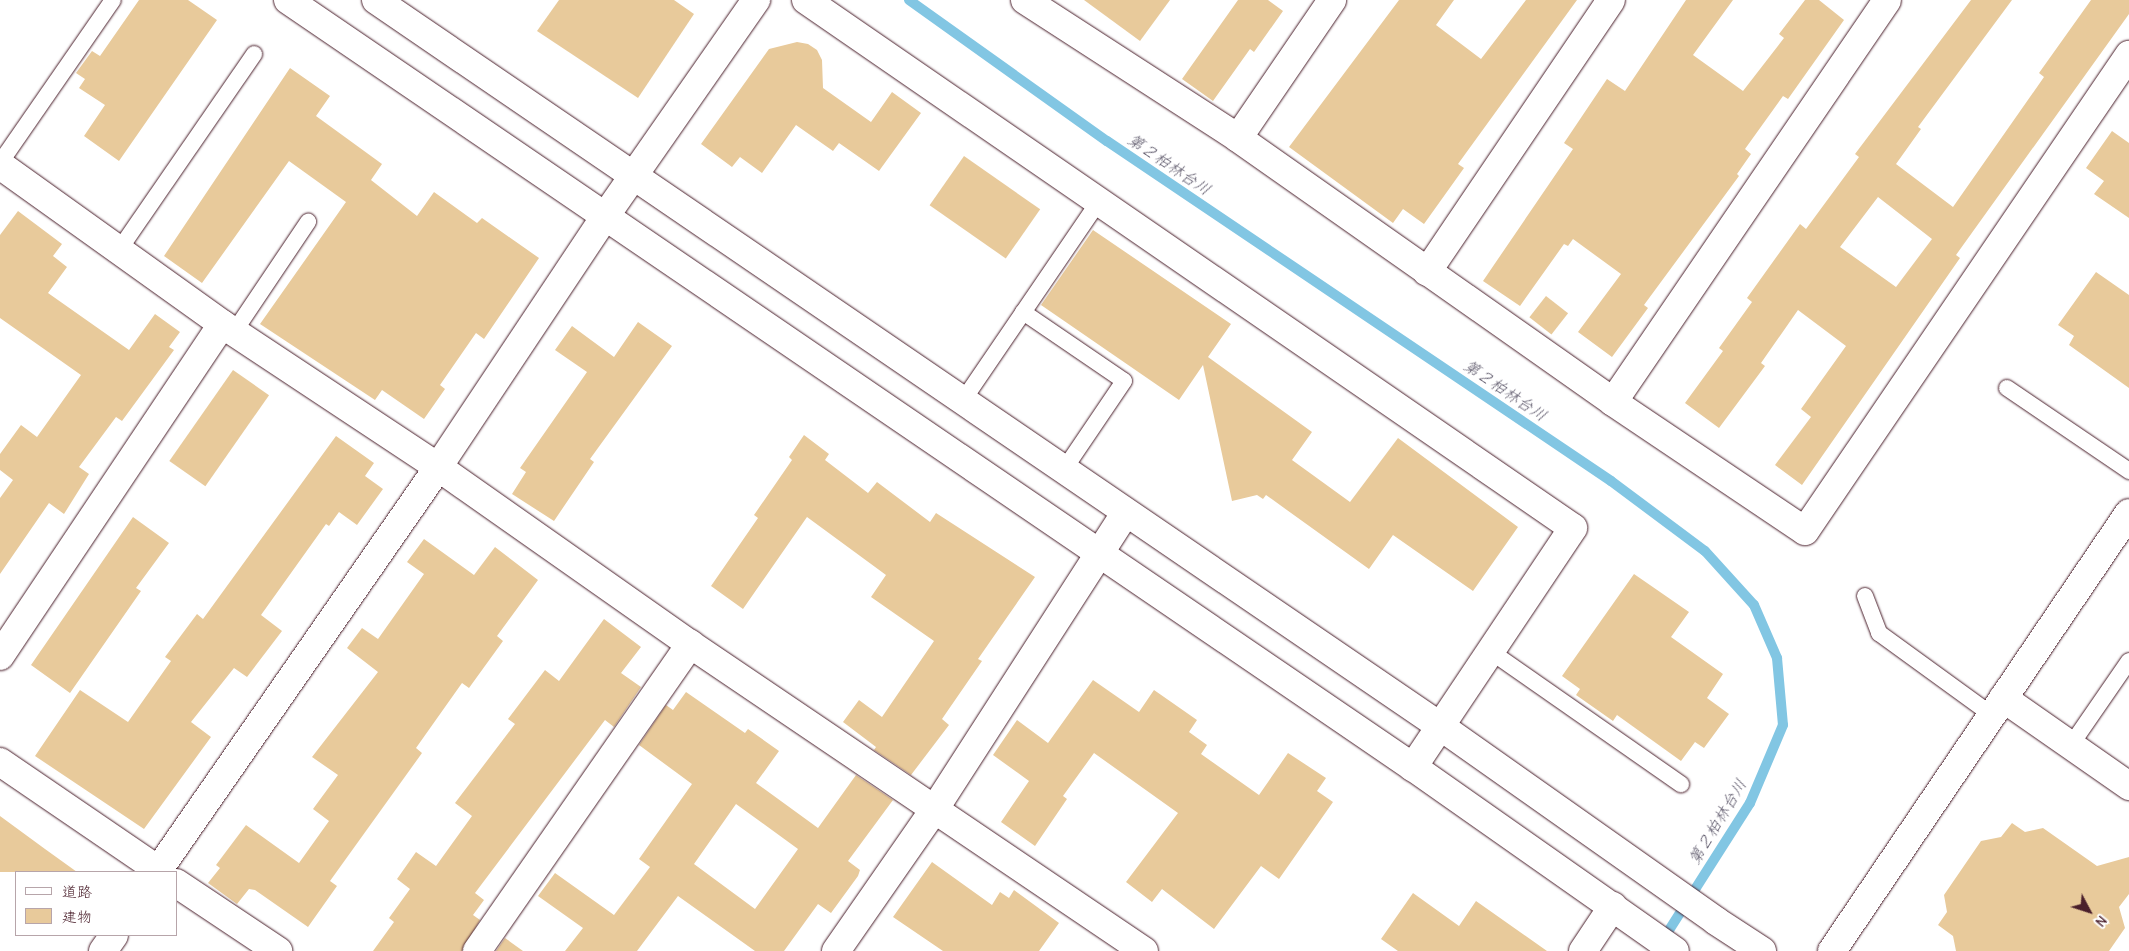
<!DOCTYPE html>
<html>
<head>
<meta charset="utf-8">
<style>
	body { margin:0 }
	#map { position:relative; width:2129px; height:951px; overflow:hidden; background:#fff; font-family:"Comic Neue","Klee One",sans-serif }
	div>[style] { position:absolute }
	.stream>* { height:10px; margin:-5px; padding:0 5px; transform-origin:5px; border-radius:5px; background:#82c6e3 }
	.building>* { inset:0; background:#e8ca9b; transform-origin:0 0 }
	.roads { filter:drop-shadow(0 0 1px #4a1f2b) drop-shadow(0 0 1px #4a1f2b) }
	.service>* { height:16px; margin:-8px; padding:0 8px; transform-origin:8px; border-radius:8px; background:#fff }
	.minor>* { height:28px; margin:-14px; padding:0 14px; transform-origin:14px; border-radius:14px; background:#fff }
	.tertiary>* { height:28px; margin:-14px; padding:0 14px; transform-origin:14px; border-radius:14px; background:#fff }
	span { translate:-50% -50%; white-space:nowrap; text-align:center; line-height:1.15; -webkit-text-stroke:4px #fff; paint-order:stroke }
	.water-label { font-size:16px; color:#5e596b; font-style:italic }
	.legend { position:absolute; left:15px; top:871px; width:162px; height:65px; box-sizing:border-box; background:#fff; border:1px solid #b7a5aa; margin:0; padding:6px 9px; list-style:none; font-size:15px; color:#4a1f2b }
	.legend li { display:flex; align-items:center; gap:10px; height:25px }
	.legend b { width:25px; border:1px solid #b7a5aa }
	.north { position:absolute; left:2064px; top:886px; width:50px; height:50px; -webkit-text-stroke:4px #fff; paint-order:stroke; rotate:130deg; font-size:14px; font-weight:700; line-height:20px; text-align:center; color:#4a1f2b }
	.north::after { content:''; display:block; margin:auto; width:18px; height:22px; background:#4a1f2b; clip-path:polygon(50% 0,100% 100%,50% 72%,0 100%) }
</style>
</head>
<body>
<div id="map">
	<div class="stream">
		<i style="left:909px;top:0;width:243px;rotate:35.5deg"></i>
		<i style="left:1107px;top:141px;width:608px;rotate:34deg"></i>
		<i style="left:1611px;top:481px;width:117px;rotate:36.7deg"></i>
		<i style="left:1705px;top:551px;width:73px;rotate:47.8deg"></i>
		<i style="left:1754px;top:605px;width:58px;rotate:66.5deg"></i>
		<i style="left:1777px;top:658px;width:67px;rotate:84.9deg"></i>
		<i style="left:1783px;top:725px;width:85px;rotate:112.9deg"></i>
		<i style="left:1750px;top:803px;width:164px;rotate:122.5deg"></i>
	</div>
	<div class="building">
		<i style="clip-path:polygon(139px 0,188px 0,217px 20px,119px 161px,84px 136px,105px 105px,79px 88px,85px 79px,76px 73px,92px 51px,100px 56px)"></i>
		<i style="clip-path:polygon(559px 0,674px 0,694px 14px,638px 98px,537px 31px)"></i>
		<i style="clip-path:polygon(1084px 0,1170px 0,1140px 41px)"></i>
		<i style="clip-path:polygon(1238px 0,1268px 0,1283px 11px,1254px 52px,1250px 49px,1213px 101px,1182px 79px)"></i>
		<i style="clip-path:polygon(1399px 0,1454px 0,1436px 25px,1481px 59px,1526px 0,1577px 0,1458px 164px,1464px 168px,1424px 224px,1403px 209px,1393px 223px,1289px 147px)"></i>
		<i style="clip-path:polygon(1686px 0,1733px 0,1693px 55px,1743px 91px,1784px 38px,1779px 34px,1805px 0,1819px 0,1844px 20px,1788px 99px,1783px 96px,1745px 149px,1751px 154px,1737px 174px,1739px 176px,1644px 305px,1648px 308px,1612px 357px,1578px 332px,1621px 274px,1573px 239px,1568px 246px,1564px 244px,1520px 306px,1483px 281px,1573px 149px,1564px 143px,1607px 79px,1625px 91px)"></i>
		<i style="clip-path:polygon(evenodd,1971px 0,2012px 0,1918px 127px,1921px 129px,1896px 164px,1953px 207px,2044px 77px,2039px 73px,2091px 0,2129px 0,2129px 14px,1956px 255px,1960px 258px,1802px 485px,1775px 465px,1811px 417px,1801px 409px,1846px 346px,1798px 310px,1761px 363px,1765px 366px,1719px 428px,1685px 403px,1723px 351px,1719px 348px,1752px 302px,1747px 298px,1800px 224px,1806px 229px,1859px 157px,1855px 154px,1971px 0,1878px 197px,1932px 239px,1896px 287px,1840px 247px,1878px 197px)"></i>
		<i style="clip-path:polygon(797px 42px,808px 44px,817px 50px,822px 60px,823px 88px,871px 122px,892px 92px,921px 113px,879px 171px,839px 143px,833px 151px,796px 125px,762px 173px,740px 157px,732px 167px,701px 144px,769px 49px)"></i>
		<i style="clip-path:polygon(290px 68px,330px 96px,316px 116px,382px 164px,371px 180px,417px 216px,434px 192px,477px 223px,482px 218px,539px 258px,484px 339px,476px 333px,440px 385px,445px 389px,424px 419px,382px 390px,375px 400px,260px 324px,346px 202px,289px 161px,202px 283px,164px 256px)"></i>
		<i style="clip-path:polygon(2112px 131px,2129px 143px,2129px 218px,2094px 194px,2104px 181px,2086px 168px)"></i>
		<i style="left:964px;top:156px;width:93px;height:60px;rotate:35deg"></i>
		<i style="clip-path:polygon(18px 211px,62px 244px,53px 256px,67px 267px,48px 293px,129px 350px,155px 314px,180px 332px,169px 347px,174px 350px,122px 421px,116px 417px,79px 467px,89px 474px,64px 514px,49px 503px,0 574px,0 498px,13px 480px,0 470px,0 454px,21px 425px,37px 437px,81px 375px,0 318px,0 235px)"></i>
		<i style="clip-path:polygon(1093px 230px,1231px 324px,1208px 357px,1312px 432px,1292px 460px,1350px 502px,1398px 438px,1518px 527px,1473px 591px,1393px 535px,1369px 569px,1266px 495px,1263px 499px,1257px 495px,1232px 501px,1203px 365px,1179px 400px,1041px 305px)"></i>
		<i style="clip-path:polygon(2096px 272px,2129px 295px,2129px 388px,2069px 345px,2074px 336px,2058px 325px)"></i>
		<i style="left:1546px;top:296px;width:28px;height:27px;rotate:38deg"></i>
		<i style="clip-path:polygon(638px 322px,672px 346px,590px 459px,594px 462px,554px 521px,512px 494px,526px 472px,520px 468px,587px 372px,555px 350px,572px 326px,614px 357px)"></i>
		<i style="left:233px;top:370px;width:44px;height:111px;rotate:35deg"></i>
		<i style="clip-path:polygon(804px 435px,829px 454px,825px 460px,868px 493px,877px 482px,930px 522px,936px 513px,1035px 577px,978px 659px,982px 661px,942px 719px,949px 725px,911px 775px,874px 750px,876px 747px,843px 722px,859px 700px,882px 717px,934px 641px,871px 597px,886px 575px,807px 517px,743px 609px,711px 586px,758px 518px,754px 515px,792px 460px,789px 457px)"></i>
		<i style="clip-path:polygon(336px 436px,374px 463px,365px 476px,383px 489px,357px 525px,339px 512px,329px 526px,326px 524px,261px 615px,282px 631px,247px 677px,234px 668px,191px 722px,211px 737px,144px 829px,35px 756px,80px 690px,128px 722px,171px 661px,165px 657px,197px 614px,203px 619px)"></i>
		<i style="clip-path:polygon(133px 517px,169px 543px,136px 588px,141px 591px,70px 693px,31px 665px)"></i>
		<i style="clip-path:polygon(424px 539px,474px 575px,495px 547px,538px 580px,497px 636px,503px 641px,469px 688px,462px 683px,416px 748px,422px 753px,330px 881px,337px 886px,308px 927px,255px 890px,249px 889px,237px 904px,208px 883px,220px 868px,216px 865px,246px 825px,299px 863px,329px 821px,313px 809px,338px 775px,312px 757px,378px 672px,347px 648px,362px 628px,378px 639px,424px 574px,407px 562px)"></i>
		<i style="clip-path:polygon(1634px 574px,1689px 612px,1671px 637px,1723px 674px,1707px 698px,1729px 714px,1704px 748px,1695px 742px,1681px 761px,1617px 715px,1613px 721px,1576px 695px,1580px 689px,1562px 676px)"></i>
		<i style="clip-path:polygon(604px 619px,641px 647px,621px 673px,641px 687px,614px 727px,605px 720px,475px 893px,484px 900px,473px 915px,480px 920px,462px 951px,373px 951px,394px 922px,389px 918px,410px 889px,397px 879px,416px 852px,436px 866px,472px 816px,455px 803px,515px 724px,508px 719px,545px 670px,559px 681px)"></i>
		<i style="clip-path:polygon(1093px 680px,1139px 712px,1154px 690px,1197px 720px,1189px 732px,1207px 745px,1201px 754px,1259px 795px,1288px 753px,1326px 778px,1317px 791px,1333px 802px,1279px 879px,1261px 866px,1214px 929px,1162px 889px,1152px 902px,1126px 882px,1178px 813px,1094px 753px,1063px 796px,1067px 799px,1035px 846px,1001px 822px,1029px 781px,993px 755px,1017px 720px,1048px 743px)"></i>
		<i style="clip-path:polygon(evenodd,686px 692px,745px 733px,748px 729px,779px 751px,756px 783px,818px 828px,856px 775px,893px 800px,848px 861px,860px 870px,858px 876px,831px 913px,818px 904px,784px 951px,755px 951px,678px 896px,637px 951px,565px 951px,583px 928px,538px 896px,555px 873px,614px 915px,650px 867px,639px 859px,692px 784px,639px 745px,666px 705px,673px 710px,686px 692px,736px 804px,798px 849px,755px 909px,694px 864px,736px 804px)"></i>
		<i style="clip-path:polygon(0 816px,45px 849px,77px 872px,0 872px)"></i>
		<i style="clip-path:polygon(2012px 823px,2025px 832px,2043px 828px,2097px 866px,2129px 857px,2129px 894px,2119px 907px,2125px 928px,2109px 951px,1956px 951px,1953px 936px,1938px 925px,1947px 912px,1944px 895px,1981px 841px,2001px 837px)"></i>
		<i style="clip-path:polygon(932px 862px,992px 905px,1000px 892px,1009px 898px,1014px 890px,1059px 923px,1039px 951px,943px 951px,893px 917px)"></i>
		<i style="clip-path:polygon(1413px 893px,1459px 926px,1476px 901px,1547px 951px,1398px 951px,1381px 939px)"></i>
		<i style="clip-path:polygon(505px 938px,523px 951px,496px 951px)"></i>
	</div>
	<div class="roads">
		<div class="service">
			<i style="left:0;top:163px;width:198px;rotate:-55.3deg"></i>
			<i style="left:119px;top:250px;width:238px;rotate:-55.4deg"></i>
			<i style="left:1023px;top:312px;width:122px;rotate:34.3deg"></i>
			<i style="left:1124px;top:381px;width:109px;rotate:124.1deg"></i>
			<i style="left:234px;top:332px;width:133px;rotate:-56.1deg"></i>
			<i style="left:2007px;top:388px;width:148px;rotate:34.2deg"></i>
			<i style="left:962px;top:402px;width:243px;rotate:-55.7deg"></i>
			<i style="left:1865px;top:596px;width:40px;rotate:69deg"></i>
			<i style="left:1879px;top:633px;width:140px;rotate:36deg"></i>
			<i style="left:1490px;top:651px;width:233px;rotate:34.9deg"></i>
			<i style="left:2071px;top:745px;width:102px;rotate:-55.4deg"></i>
		</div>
		<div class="minor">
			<i style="left:288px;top:0;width:1362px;rotate:34.29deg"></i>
			<i style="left:1413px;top:767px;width:320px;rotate:35.1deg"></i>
			<i style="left:376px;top:0;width:1288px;rotate:34.31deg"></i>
			<i style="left:1440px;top:726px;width:338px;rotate:35.2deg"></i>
			<i style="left:806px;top:0;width:931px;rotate:34.54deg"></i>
			<i style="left:1573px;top:528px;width:288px;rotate:123.8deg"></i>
			<i style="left:1025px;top:0;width:254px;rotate:32.9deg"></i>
			<i style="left:1238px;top:138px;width:459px;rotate:35.1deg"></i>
			<i style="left:1613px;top:402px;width:231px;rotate:33.9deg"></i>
			<i style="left:1805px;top:531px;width:576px;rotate:-55.76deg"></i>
			<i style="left:1238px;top:138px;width:167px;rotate:-55.7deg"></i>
			<i style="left:0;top:165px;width:273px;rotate:35.6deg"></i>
			<i style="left:222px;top:324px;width:259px;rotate:33.5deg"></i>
			<i style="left:438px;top:467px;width:308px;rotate:35.1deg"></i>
			<i style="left:690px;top:644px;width:548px;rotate:34.07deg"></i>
			<i style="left:1427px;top:272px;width:328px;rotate:-55.9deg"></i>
			<i style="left:1613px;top:402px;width:486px;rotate:-55.7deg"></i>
			<i style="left:0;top:656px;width:399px;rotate:-56.2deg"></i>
			<i style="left:2003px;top:698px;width:154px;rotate:34.9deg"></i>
			<i style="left:0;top:762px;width:195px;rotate:34.3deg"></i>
			<i style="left:157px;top:872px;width:493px;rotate:-55.2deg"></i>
			<i style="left:438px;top:467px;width:299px;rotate:-56.3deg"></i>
			<i style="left:604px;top:218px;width:266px;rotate:-55.1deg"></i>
			<i style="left:176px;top:883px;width:123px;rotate:33.7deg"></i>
			<i style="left:103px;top:951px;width:19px;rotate:-55deg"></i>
			<i style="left:477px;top:951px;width:374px;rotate:-55.2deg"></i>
			<i style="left:836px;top:951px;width:172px;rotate:-55.2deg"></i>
			<i style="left:934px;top:810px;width:352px;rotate:-57.2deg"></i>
			<i style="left:1583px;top:951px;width:54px;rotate:-56.3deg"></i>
		</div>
		<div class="tertiary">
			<i style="left:1716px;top:921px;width:55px;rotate:33.1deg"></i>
			<i style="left:1832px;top:951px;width:529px;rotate:-55.86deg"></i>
		</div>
	</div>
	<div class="water-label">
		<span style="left:1169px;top:165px;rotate:34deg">第２柏林台川</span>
		<span style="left:1505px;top:391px;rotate:34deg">第２柏林台川</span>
		<span style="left:1718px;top:822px;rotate:-59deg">第２柏林台川</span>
	</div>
	<ul class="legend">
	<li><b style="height:6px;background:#fff"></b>道路</li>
	<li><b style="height:14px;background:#e8ca9b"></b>建物</li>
	</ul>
	<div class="north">N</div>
</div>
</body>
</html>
